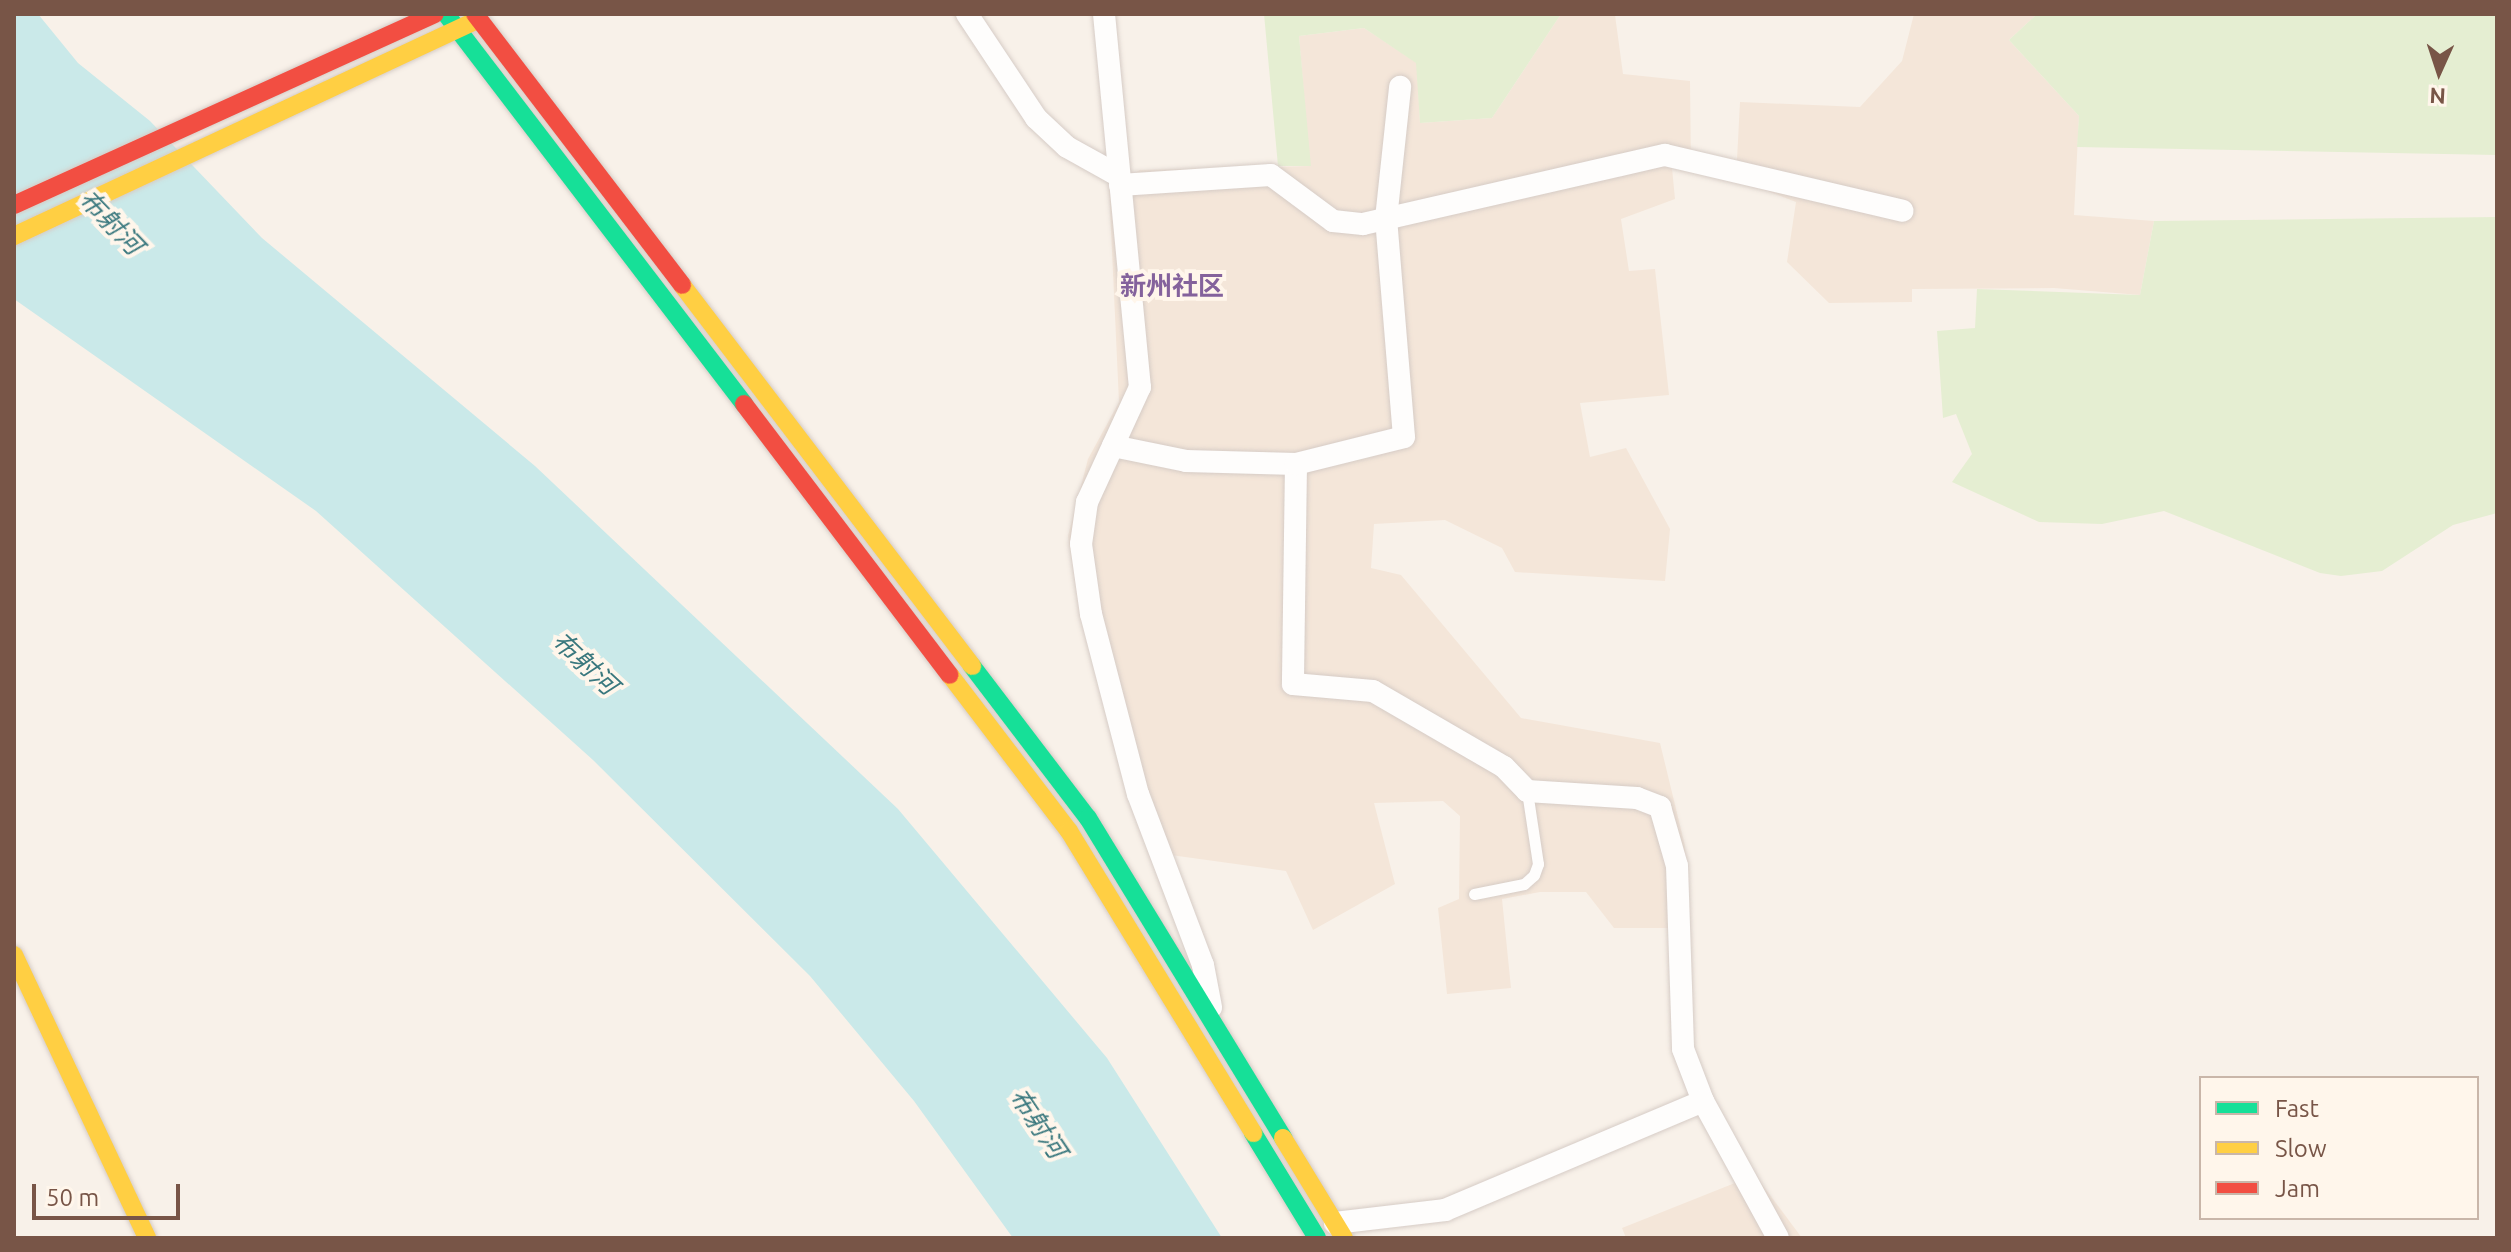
<!DOCTYPE html>
<html>
<head>
<meta charset="utf-8">
<style>
	body { margin:0 }
	#map { position:relative; width:2511px; height:1252px; overflow:hidden; background:#f8f1e9; font-family:Ubuntu,"Noto Sans SC",sans-serif }
	div>[style] { position:absolute }
	.residential>* { inset:0; background:#f4e6d9 }
	.green>* { inset:0; background:#e5eed2 }
	.water>* { inset:0; background:#cae9e9 }
	.roads { filter:drop-shadow(0 0 2px #d6ccc6) drop-shadow(0 0 2px #d6ccc6) }
	.lane>* { height:11px; margin:-5.5px; padding:0 5.5px; transform-origin:5.5px; border-radius:5.5px; background:#fefdfc }
	.street>* { height:22px; margin:-11px; padding:0 11px; transform-origin:11px; border-radius:11px; background:#fefdfc }
	.fast>* { height:18px; margin:-9px; padding:0 9px; transform-origin:9px; border-radius:9px; background:#16e098 }
	.slow>* { height:18px; margin:-9px; padding:0 9px; transform-origin:9px; border-radius:9px; background:#ffcf43 }
	.jam>* { height:18px; margin:-9px; padding:0 9px; transform-origin:9px; border-radius:9px; background:#f24e42 }
	span { translate:-50% -50%; white-space:nowrap; text-align:center; line-height:1.15; -webkit-text-stroke:8px #fff6eb; paint-order:stroke }
	.water-label { font-size:26px; color:#3a787e; font-style:italic }
	.neighbourhood-label { font-size:26px; color:#84629c; font-weight:700 }
	.frame { position:absolute; inset:0; border:16px solid #785547; pointer-events:none }
	.legend { position:absolute; left:2199px; top:1076px; width:280px; height:144px; box-sizing:border-box; background:#fff6eb; border:2px solid #c9b6a9; margin:0; padding:10px 14px; list-style:none; font-size:24px; color:#785547 }
	.legend li { display:flex; align-items:center; gap:16px; height:40px }
	.legend b { width:40px; border:2px solid #c9b6a9 }
	.north { position:absolute; left:2399px; top:32px; width:80px; height:80px; -webkit-text-stroke:6px #fff6eb; paint-order:stroke; rotate:183deg; font-size:22px; font-weight:700; line-height:32px; text-align:center; color:#785547 }
	.north::after { content:''; display:block; margin:auto; width:28px; height:36px; background:#785547; clip-path:polygon(50% 0,100% 100%,50% 72%,0 100%) }
	.scale { position:absolute; left:32px; top:1184px; width:148px; height:36px; box-sizing:border-box; border:4px solid #785547; border-top:0; padding-left:10px; font-size:24px; line-height:28px; white-space:nowrap; color:#785547; -webkit-text-stroke:6px #fff6eb; paint-order:stroke }
</style>
</head>
<body>
<div id="map">
	<div class="residential">
		<i style="clip-path:polygon(1561px 14px,1615px 15px,1623px 74px,1690px 81px,1691px 168px,1672px 168px,1675px 199px,1621px 219px,1629px 271px,1655px 269px,1669px 395px,1580px 403px,1590px 457px,1626px 448px,1670px 529px,1665px 581px,1515px 572px,1502px 548px,1445px 520px,1374px 524px,1371px 568px,1401px 575px,1521px 718px,1660px 743px,1685px 846px,1689px 928px,1614px 928px,1586px 892px,1540px 892px,1502px 899px,1511px 988px,1447px 994px,1438px 908px,1459px 899px,1460px 816px,1443px 801px,1374px 803px,1395px 884px,1313px 930px,1286px 871px,1149px 852px,1079px 609px,1068px 536px,1088px 459px,1119px 402px,1109px 186px,1140px 170px,1310px 166px,1299px 36px,1364px 28px,1417px 63px,1420px 123px,1492px 118px)"></i>
		<i style="clip-path:polygon(1914px 14px,2037px 14px,2009px 40px,2079px 116px,2074px 215px,2154px 221px,2140px 295px,2054px 288px,1912px 289px,1912px 302px,1829px 303px,1787px 262px,1796px 202px,1736px 179px,1740px 102px,1860px 107px,1902px 61px)"></i>
		<i style="clip-path:polygon(1755px 1175px,1802px 1238px,1626px 1238px,1622px 1228px)"></i>
	</div>
	<div class="green">
		<i style="clip-path:polygon(1264px 14px,1561px 14px,1492px 118px,1420px 123px,1416px 63px,1364px 28px,1299px 36px,1311px 166px,1278px 166px)"></i>
		<i style="clip-path:polygon(2037px 14px,2497px 14px,2497px 155px,2077px 147px,2079px 116px,2009px 40px)"></i>
		<i style="clip-path:polygon(2497px 217px,2497px 513px,2453px 525px,2382px 571px,2341px 576px,2320px 573px,2164px 511px,2102px 524px,2039px 522px,1952px 482px,1972px 454px,1956px 414px,1943px 418px,1937px 331px,1975px 328px,1977px 289px,2140px 295px,2154px 221px)"></i>
	</div>
	<div class="water">
		<i style="clip-path:polygon(14px 14px,38px 14px,78px 63px,150px 121px,262px 238px,535px 466px,898px 809px,1107px 1058px,1222px 1238px,1013px 1238px,914px 1101px,810px 976px,593px 760px,316px 511px,14px 299px)"></i>
	</div>
	<div class="roads">
		<div class="lane">
			<i style="left:1474px;top:894px;width:51px;rotate:-11.3deg"></i>
			<i style="left:1524px;top:884px;width:13px;rotate:-42deg"></i>
			<i style="left:1534px;top:875px;width:12px;rotate:-70deg"></i>
			<i style="left:1538px;top:864px;width:74px;rotate:-98.6deg"></i>
		</div>
		<div class="street">
			<i style="left:967px;top:14px;width:125px;rotate:56.4deg"></i>
			<i style="left:1036px;top:118px;width:42px;rotate:43.1deg"></i>
			<i style="left:1067px;top:147px;width:60px;rotate:29.1deg"></i>
			<i style="left:1104px;top:14px;width:375px;rotate:84.5deg"></i>
			<i style="left:1140px;top:387px;width:127px;rotate:114.7deg"></i>
			<i style="left:1087px;top:502px;width:42px;rotate:98.1deg"></i>
			<i style="left:1081px;top:544px;width:71px;rotate:81.9deg"></i>
			<i style="left:1091px;top:614px;width:186px;rotate:75.4deg"></i>
			<i style="left:1138px;top:794px;width:183px;rotate:69.2deg"></i>
			<i style="left:1203px;top:965px;width:43px;rotate:79.2deg"></i>
			<i style="left:1120px;top:185px;width:151px;rotate:-3.8deg"></i>
			<i style="left:1271px;top:175px;width:77px;rotate:36.6deg"></i>
			<i style="left:1333px;top:221px;width:30px;rotate:6deg"></i>
			<i style="left:1363px;top:224px;width:310px;rotate:-12.9deg"></i>
			<i style="left:1665px;top:155px;width:244px;rotate:13.2deg"></i>
			<i style="left:1113px;top:446px;width:75px;rotate:11.6deg"></i>
			<i style="left:1186px;top:461px;width:110px;rotate:1.6deg"></i>
			<i style="left:1296px;top:464px;width:220px;rotate:90.8deg"></i>
			<i style="left:1293px;top:684px;width:80px;rotate:5deg"></i>
			<i style="left:1373px;top:691px;width:151px;rotate:30.1deg"></i>
			<i style="left:1504px;top:767px;width:33px;rotate:46deg"></i>
			<i style="left:1527px;top:791px;width:110px;rotate:3.6deg"></i>
			<i style="left:1637px;top:798px;width:25px;rotate:21deg"></i>
			<i style="left:1660px;top:807px;width:61px;rotate:73.9deg"></i>
			<i style="left:1677px;top:866px;width:183px;rotate:88.1deg"></i>
			<i style="left:1683px;top:1049px;width:56px;rotate:69deg"></i>
			<i style="left:1296px;top:464px;width:111px;rotate:-14deg"></i>
			<i style="left:1404px;top:437px;width:219px;rotate:-94.7deg"></i>
			<i style="left:1386px;top:219px;width:133px;rotate:-83.9deg"></i>
			<i style="left:1335px;top:1223px;width:111px;rotate:-6.7deg"></i>
			<i style="left:1445px;top:1210px;width:280px;rotate:-22.9deg"></i>
			<i style="left:1703px;top:1101px;width:156px;rotate:61.3deg"></i>
		</div>
		<div class="fast">
			<i style="left:446px;top:14px;width:491px;rotate:52.6deg"></i>
			<i style="left:972px;top:666px;width:191px;rotate:52.7deg"></i>
			<i style="left:1088px;top:818px;width:375px;rotate:58.6deg"></i>
			<i style="left:1253px;top:1133px;width:123px;rotate:58.6deg"></i>
		</div>
		<div class="slow">
			<i style="left:14px;top:236px;width:509px;rotate:-25deg"></i>
			<i style="left:682px;top:285px;width:479px;rotate:52.7deg"></i>
			<i style="left:950px;top:675px;width:196px;rotate:52.7deg"></i>
			<i style="left:1069px;top:831px;width:354px;rotate:58.6deg"></i>
			<i style="left:14px;top:955px;width:313px;rotate:64.8deg"></i>
			<i style="left:1283px;top:1138px;width:117px;rotate:58.6deg"></i>
		</div>
		<div class="jam">
			<i style="left:475px;top:14px;width:341px;rotate:52.6deg"></i>
			<i style="left:14px;top:205px;width:462px;rotate:-24.4deg"></i>
			<i style="left:744px;top:404px;width:340px;rotate:52.8deg"></i>
		</div>
	</div>
	<div class="water-label">
		<span style="left:111px;top:222px;rotate:46deg">布射河</span>
		<span style="left:585px;top:663px;rotate:43deg">布射河</span>
		<span style="left:1038px;top:1123px;rotate:56deg">布射河</span>
	</div>
	<div class="neighbourhood-label">
		<span style="left:1172px;top:286px">新州社区</span>
	</div>
	<div class="frame"></div>
	<ul class="legend">
	<li><b style="height:10px;background:#16e098"></b>Fast</li>
	<li><b style="height:10px;background:#ffcf43"></b>Slow</li>
	<li><b style="height:10px;background:#f24e42"></b>Jam</li>
	</ul>
	<div class="north">N</div>
	<div class="scale">50 m</div>
</div>
</body>
</html>
